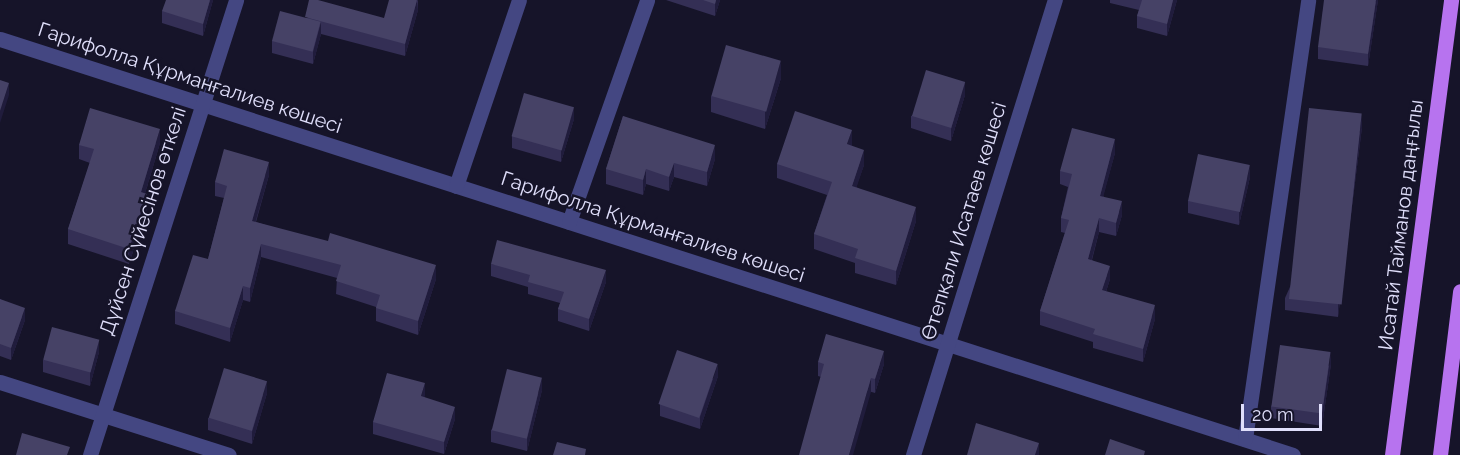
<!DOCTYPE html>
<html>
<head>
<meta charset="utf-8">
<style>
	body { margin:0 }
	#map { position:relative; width:1460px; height:455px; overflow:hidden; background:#161429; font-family:Raleway,sans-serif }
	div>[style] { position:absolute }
	.minor>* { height:15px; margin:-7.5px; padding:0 7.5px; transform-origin:7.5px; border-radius:7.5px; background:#444782 }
	.major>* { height:15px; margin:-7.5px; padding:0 7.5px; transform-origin:7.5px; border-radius:7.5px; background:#b773ef }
	.wall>* { inset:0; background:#342f55 }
	.shaded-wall>* { inset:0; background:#201c3c }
	.building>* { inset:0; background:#464266; transform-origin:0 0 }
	span { translate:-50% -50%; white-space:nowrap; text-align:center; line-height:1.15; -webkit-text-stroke:5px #161429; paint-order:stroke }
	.street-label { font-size:20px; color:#e0dffb }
	.scale { position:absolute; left:1241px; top:404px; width:81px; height:27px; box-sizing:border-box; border:3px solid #e0dffb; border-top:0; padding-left:8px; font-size:18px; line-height:21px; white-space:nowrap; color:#e0dffb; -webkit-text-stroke:4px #161429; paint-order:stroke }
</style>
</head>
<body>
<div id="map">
	<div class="minor">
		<i style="left:0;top:39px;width:1358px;rotate:17.83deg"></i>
		<i style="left:456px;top:186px;width:196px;rotate:-71.3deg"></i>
		<i style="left:569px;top:222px;width:235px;rotate:-70.6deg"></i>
		<i style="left:0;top:382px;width:240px;rotate:17.7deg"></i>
		<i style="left:1245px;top:439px;width:443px;rotate:-81.8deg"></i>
		<i style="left:90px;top:455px;width:478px;rotate:-72.2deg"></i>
		<i style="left:913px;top:455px;width:477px;rotate:-72.7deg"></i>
	</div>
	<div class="major">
		<i style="left:1392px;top:455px;width:459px;rotate:-82.6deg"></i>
		<i style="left:1440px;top:455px;width:165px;rotate:-83deg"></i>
	</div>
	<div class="wall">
		<i style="clip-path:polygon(213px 0,203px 36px,162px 23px,162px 11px)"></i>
		<i style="clip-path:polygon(418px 0,418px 10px,405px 56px,321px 34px,313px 64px,272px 53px,272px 41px,305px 18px,384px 18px)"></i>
		<i style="clip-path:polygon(666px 0,720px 0,715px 16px)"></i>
		<i style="clip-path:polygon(1110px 0,1177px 0,1167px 36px,1137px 28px,1137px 16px,1139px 10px,1110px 3px)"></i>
		<i style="clip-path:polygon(1378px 0,1368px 66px,1318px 59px,1318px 47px)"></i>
		<i style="clip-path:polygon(781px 78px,765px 129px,711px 112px,711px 96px)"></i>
		<i style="clip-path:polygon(965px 95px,951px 141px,911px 128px,911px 116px)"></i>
		<i style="clip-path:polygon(623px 116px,715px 159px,707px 186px,674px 177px,669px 191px,646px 184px,643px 195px,606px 184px,606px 169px)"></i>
		<i style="clip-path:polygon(574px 119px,561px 162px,512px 148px,512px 136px)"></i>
		<i style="clip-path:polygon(1362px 127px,1338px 317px,1285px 310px,1285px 298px)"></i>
		<i style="clip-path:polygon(160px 143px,145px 194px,147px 209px,129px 264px,68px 244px,68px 229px,90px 163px,79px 159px,79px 145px)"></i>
		<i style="clip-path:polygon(852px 146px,864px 165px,856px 187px,916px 221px,896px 285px,855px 273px,855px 263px,814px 249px,814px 234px,827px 195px,777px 178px,777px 164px)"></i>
		<i style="clip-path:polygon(1115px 153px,1103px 196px,1122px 215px,1116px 236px,1099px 232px,1092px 260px,1110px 279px,1106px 292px,1155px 319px,1143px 362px,1093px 348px,1093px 342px,1040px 325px,1040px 311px,1065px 233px,1061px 232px,1061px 218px,1068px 187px,1060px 184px,1060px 171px)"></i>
		<i style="clip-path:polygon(269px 175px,256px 222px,436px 279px,418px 335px,376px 321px,376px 307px,336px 294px,337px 278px,261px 257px,250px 302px,243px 300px,230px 342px,175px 324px,175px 311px,208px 259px,224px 198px,215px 196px,215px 182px)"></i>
		<i style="clip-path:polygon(1250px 177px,1239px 225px,1188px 213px,1188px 201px)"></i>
		<i style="clip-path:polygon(491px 264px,606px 282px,589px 331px,558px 321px,558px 309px,560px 303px,528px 294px,528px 287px,491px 276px)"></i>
		<i style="clip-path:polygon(0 299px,25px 320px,11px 360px,0 356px)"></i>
		<i style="clip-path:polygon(99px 352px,90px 386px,43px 372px,43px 360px)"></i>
		<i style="clip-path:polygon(818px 362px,884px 364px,875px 393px,818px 376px)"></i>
		<i style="clip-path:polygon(1331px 364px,1322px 426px,1271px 418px,1271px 406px)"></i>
		<i style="clip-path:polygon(718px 376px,700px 429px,660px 416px,660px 404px)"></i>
		<i style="clip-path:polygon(542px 390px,527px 451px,491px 442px,491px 430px)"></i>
		<i style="clip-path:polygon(267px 393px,252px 444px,208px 430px,208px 418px)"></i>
		<i style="clip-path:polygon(425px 395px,424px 397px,455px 419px,444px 454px,373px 434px,373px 422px)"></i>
	</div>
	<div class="shaded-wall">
		<i style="clip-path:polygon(210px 0,213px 0,203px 36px,203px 24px)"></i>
		<i style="clip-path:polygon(417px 0,418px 10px,405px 56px,405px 44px)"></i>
		<i style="clip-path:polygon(716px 0,720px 0,715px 16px,715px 4px)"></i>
		<i style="clip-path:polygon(1173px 0,1177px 0,1167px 36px,1167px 24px)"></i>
		<i style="clip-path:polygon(1376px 0,1378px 0,1368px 66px,1368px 54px)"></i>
		<i style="clip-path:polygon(321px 22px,321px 34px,313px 64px,313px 52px)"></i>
		<i style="clip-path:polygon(781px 61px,781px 78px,765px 129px,765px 112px)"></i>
		<i style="clip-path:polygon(965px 82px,965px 95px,951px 141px,951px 129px)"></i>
		<i style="clip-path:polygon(9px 83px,9px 95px,0 123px,0 111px)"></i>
		<i style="clip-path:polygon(574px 107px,574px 119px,561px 162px,561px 150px)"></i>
		<i style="clip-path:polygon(1362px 114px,1362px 127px,1338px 317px,1338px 305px)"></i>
		<i style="clip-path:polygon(160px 129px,160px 143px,141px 207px,141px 192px)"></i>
		<i style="clip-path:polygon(852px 130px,852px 145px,847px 159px,847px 144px)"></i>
		<i style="clip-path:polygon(1115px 139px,1115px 153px,1100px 209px,1100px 196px)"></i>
		<i style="clip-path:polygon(715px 145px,715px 159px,707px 186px,707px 172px)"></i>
		<i style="clip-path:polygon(864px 150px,864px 165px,852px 201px,852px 186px)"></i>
		<i style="clip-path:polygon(269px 162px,269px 175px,252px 234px,252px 221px)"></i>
		<i style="clip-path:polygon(674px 163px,674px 177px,669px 191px,669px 177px)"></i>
		<i style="clip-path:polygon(1250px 165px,1250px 177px,1239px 225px,1239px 213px)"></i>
		<i style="clip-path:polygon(646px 169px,646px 184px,643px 195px,643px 180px)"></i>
		<i style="clip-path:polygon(147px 194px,147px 209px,129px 264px,129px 249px)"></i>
		<i style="clip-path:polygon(1122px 201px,1122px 215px,1116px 236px,1116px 223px)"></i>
		<i style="clip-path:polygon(916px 207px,916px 221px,896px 285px,896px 271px)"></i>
		<i style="clip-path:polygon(1099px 218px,1099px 232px,1088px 273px,1088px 259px)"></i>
		<i style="clip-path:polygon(261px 244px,261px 257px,250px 302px,250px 288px)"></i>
		<i style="clip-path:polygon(436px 265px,436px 279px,418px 335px,418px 321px)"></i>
		<i style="clip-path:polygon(1110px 266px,1110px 279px,1102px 304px,1102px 290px)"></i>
		<i style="clip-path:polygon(606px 270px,606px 282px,589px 331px,589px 319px)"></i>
		<i style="clip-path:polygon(243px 286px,243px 300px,230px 342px,230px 328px)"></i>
		<i style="clip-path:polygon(1155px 305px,1155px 319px,1143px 362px,1143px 349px)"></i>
		<i style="clip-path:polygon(25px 308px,25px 320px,11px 360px,11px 348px)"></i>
		<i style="clip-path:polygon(99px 340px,99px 352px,90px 386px,90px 373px)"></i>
		<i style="clip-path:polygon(884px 351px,884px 364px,875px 393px,875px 379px)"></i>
		<i style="clip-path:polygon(1331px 352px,1331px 364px,1322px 426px,1322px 414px)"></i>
		<i style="clip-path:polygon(718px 364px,718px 376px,700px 429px,700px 417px)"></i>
		<i style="clip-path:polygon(542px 378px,542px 390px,527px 451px,527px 439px)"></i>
		<i style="clip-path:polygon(871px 378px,871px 392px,853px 455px,849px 455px)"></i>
		<i style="clip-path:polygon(267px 381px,267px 393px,252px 444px,252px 432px)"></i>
		<i style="clip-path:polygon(425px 383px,425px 395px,421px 409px,421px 396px)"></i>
		<i style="clip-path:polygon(455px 407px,455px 419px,444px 454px,444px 442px)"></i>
		<i style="clip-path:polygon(1039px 443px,1039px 455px,1035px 455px)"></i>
	</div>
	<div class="building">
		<i style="clip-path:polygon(166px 0,210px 0,203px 24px,162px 11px)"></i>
		<i style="clip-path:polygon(309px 0,318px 0,384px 18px,389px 0,417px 0,405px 44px,305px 17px)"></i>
		<i style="clip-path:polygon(703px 0,716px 0,715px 4px)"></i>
		<i style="clip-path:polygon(1142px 0,1173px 0,1167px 24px,1137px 16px)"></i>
		<i style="clip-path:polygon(1324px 0,1376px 0,1368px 54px,1318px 47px)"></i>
		<i style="left:280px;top:11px;width:42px;height:31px;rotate:15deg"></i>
		<i style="left:726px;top:45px;width:57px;height:53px;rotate:16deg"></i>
		<i style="left:926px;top:70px;width:41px;height:48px;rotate:17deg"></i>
		<i style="clip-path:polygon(0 80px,9px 83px,0 111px)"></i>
		<i style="left:524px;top:93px;width:52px;height:45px;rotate:16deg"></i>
		<i style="clip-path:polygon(90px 108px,160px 129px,141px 192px,147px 194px,129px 249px,68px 229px,94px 149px,79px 145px)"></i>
		<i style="left:1309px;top:108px;width:53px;height:192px;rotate:6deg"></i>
		<i style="clip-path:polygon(795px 111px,852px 130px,847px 144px,864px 150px,852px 186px,916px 207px,896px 271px,855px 258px,858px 249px,814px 234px,832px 182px,777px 164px)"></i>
		<i style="clip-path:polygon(623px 116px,715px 145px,707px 172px,674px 163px,669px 177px,646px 169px,643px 180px,606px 169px)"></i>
		<i style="clip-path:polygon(1072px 128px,1115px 139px,1100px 196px,1122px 201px,1116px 223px,1099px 218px,1088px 259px,1110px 266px,1102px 290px,1155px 305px,1143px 349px,1093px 334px,1095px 329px,1040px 311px,1069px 220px,1061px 218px,1072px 174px,1060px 171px)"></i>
		<i style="clip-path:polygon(224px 149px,269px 162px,252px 221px,328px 241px,330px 233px,436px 265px,418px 321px,376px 308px,380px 295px,336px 281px,341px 265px,261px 244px,250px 288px,243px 286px,230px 328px,175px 311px,193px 255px,208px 259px,227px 186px,215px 182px)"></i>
		<i style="left:1198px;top:154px;width:53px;height:48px;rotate:12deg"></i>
		<i style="clip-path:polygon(497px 240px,606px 270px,589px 319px,558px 309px,564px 292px,528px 282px,530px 275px,491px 264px)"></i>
		<i style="clip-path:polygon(0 299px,25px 308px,11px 348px,0 344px)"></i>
		<i style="left:52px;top:327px;width:49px;height:34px;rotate:15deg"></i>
		<i style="clip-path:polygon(826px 334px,884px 351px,875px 379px,871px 378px,849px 455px,799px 455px,824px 364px,818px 362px)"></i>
		<i style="left:1280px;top:345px;width:51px;height:62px;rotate:8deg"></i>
		<i style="left:677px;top:350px;width:43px;height:57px;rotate:19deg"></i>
		<i style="left:224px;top:368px;width:45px;height:52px;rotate:17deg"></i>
		<i style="left:507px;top:369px;width:36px;height:63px;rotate:14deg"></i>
		<i style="clip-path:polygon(387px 373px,425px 383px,421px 396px,455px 407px,444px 442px,373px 422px)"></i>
		<i style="clip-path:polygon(976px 423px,1039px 443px,1035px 455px,967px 455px)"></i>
		<i style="clip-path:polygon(22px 433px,70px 447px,67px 455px,16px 455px)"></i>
		<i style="clip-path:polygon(1110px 439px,1145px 451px,1144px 455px,1105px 455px)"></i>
		<i style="clip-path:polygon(557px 442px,586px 449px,585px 455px,553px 455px)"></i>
	</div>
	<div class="street-label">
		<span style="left:190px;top:78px;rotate:18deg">Гарифолла Құрманғалиев көшесі</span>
		<span style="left:143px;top:221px;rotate:-72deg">Дүйсен Сүйесінов өткелі</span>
		<span style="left:964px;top:221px;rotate:-73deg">Өтепқали Исатаев көшесі</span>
		<span style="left:1401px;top:225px;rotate:-83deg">Исатай Тайманов даңғылы</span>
		<span style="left:653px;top:227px;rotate:18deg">Гарифолла Құрманғалиев көшесі</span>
	</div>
	<div class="scale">20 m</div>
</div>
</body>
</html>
